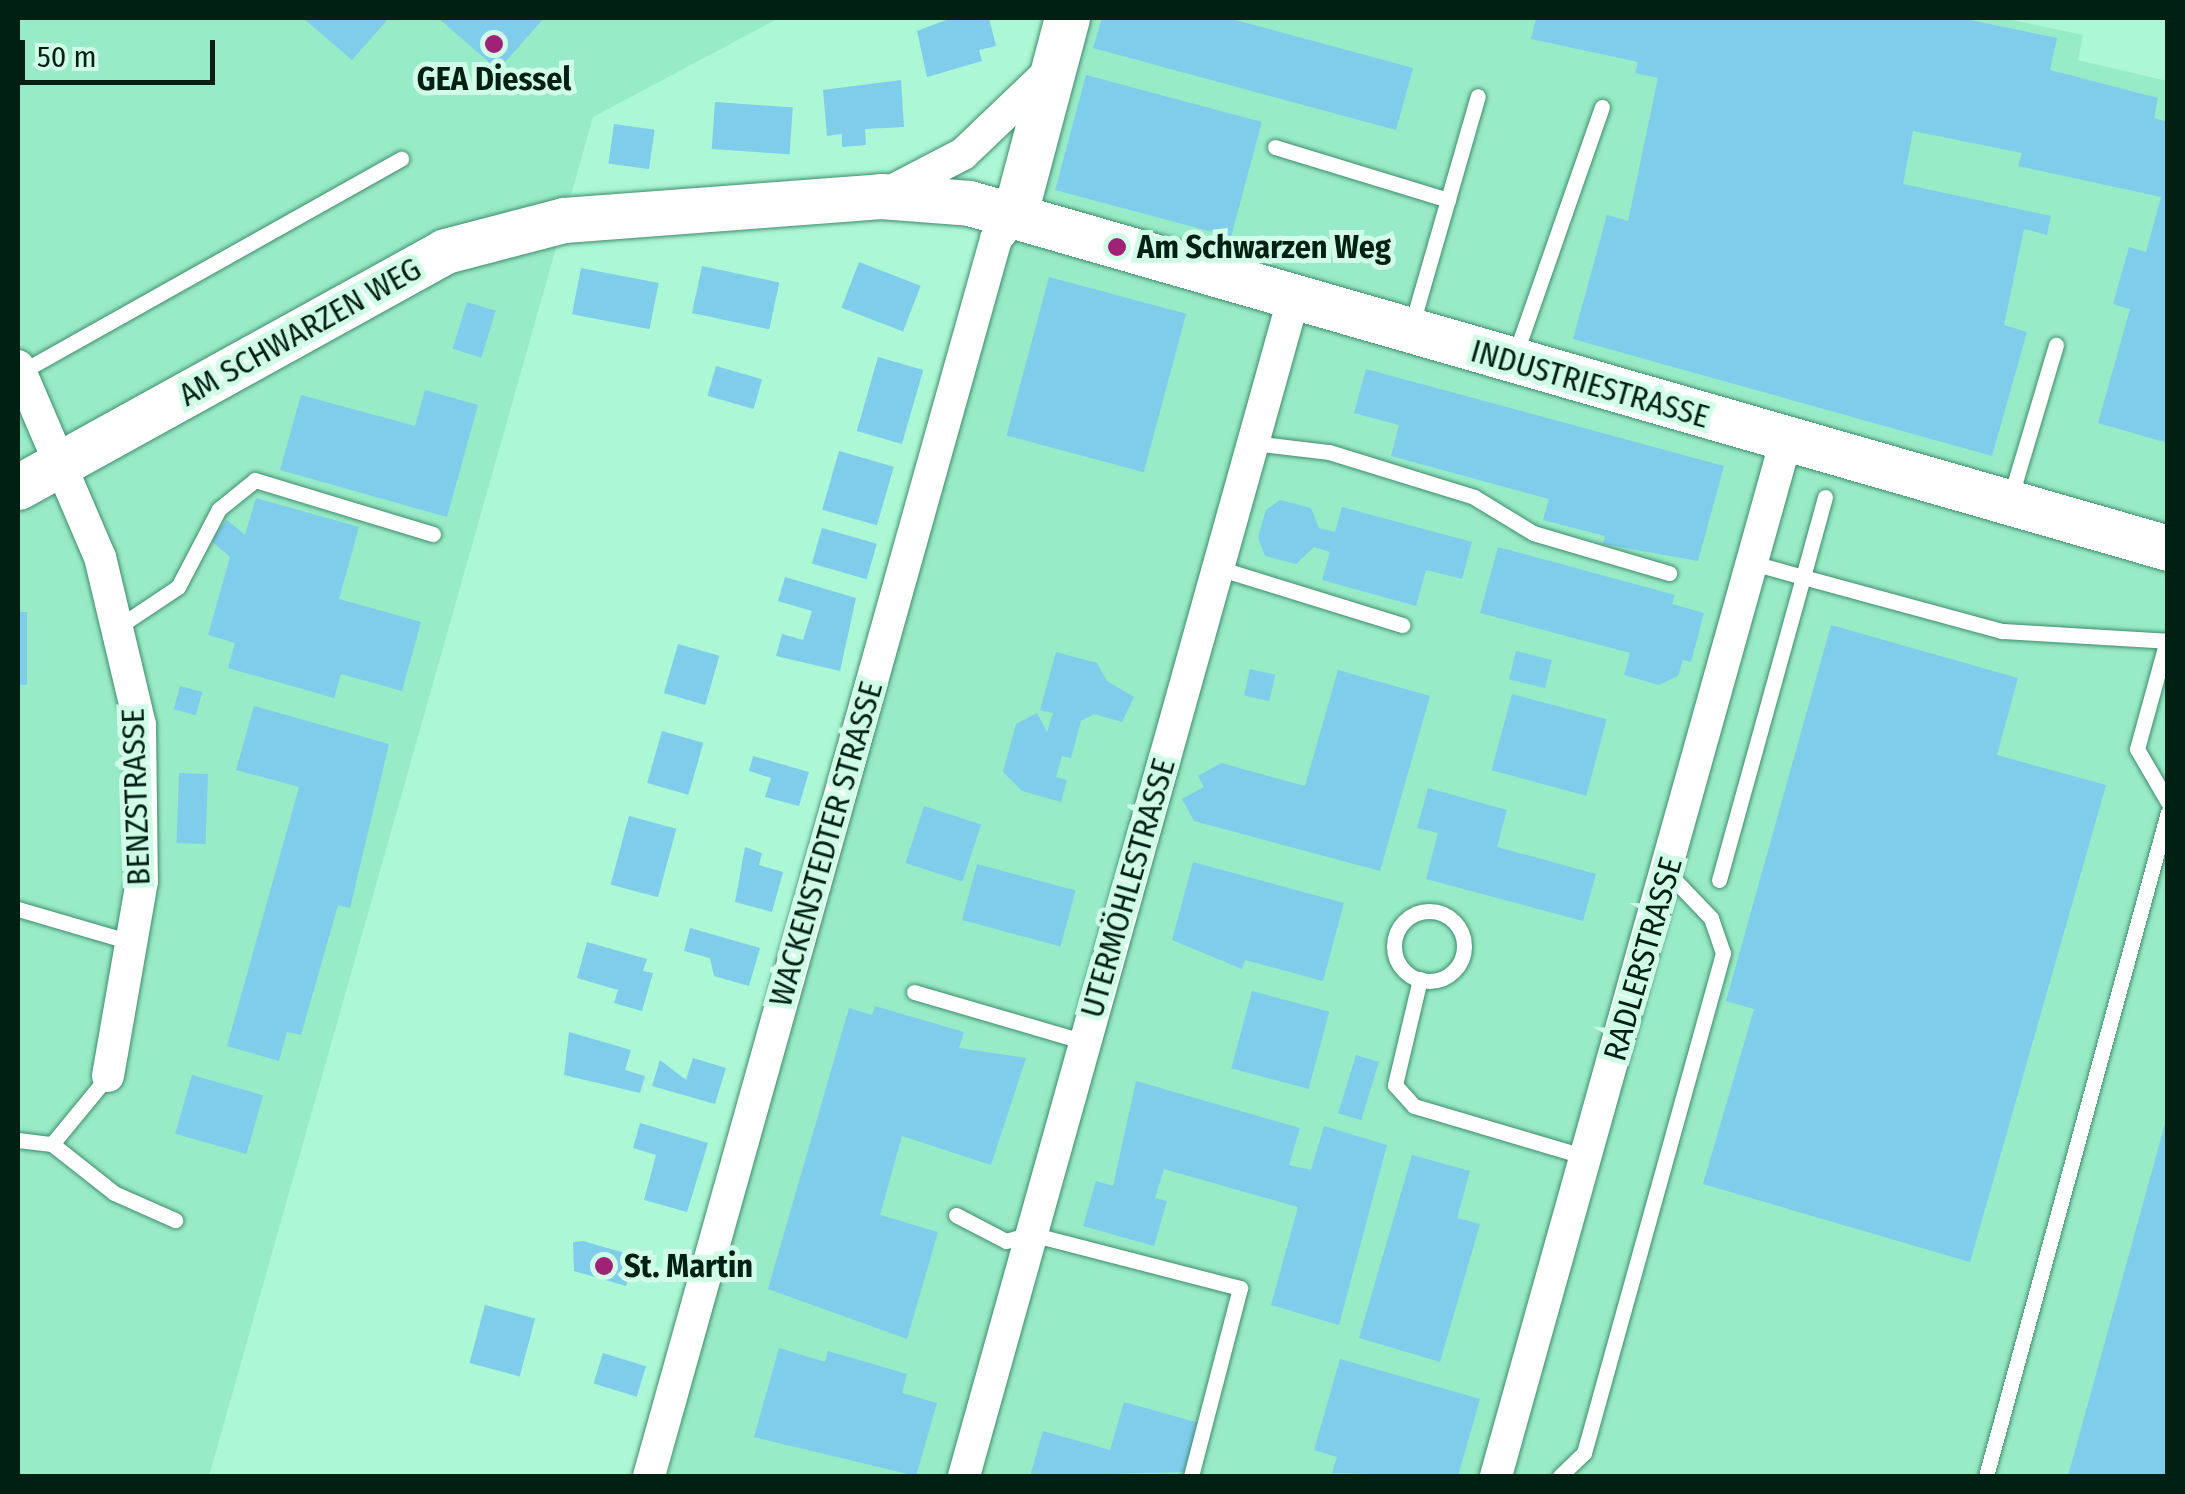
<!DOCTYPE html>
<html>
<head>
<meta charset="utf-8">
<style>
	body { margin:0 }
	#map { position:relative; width:2185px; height:1494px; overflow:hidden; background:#acf7d5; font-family:"Fira Sans Condensed",sans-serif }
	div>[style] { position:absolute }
	.built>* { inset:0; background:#97ebc6 }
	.building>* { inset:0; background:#7fcdeb; transform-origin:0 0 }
	.roads { filter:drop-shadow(0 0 2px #418b6d) drop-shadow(0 0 2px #418b6d) }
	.lane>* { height:15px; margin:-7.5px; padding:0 7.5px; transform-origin:7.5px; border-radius:7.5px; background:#fff }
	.lane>.ring { margin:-7.5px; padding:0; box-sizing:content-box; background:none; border:15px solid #fff; border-radius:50% }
	.street>* { height:32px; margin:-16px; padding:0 16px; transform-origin:16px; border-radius:16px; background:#fff }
	.secondary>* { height:45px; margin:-22.5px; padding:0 22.5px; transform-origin:22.5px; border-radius:22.5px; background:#fff }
	.dots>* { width:28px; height:28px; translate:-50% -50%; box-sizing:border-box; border:5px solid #d1fde8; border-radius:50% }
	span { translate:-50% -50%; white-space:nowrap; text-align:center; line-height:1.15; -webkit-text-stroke:10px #d1fde8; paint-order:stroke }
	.poi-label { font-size:32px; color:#012014; font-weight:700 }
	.left { translate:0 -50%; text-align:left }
	.street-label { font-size:32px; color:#012014 }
	.frame { position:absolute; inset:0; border:20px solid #012014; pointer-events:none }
	.scale { position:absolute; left:20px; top:40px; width:195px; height:45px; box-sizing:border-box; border:5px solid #012014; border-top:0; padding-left:12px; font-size:30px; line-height:35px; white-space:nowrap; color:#012014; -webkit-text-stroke:8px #d1fde8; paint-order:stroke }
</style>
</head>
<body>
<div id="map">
	<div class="built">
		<i style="clip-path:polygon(18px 18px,779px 18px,593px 117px,209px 1476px,18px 1476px)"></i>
		<i style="clip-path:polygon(1044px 18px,2003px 18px,2083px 35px,2078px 60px,2167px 81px,2167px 1476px,668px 1476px)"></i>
	</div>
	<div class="building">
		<i style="clip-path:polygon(303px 18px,389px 18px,352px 60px)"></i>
		<i style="clip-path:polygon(438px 18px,544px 18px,498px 70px)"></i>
		<i style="clip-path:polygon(951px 18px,989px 18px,996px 46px,979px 50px,982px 61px,927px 77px,917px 31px)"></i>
		<i style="clip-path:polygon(1102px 18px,1228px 18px,1413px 68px,1396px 130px,1093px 48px)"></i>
		<i style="clip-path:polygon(1536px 18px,1961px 18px,2057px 38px,2050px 70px,2158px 98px,2154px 118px,2168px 122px,2168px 443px,2098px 423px,2130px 309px,2113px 304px,2129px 247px,2146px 252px,2161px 197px,2018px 166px,2022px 153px,1913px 131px,1903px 184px,2051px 216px,2047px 235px,2024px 229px,2004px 325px,2027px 332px,1992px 456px,1573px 339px,1607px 215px,1628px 221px,1658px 78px,1635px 73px,1638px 62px,1531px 39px)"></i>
		<i style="left:1086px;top:75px;width:182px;height:119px;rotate:15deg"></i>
		<i style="clip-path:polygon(901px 80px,904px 127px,865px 129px,866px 145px,842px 147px,842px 134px,827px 136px,823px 90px)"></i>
		<i style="left:715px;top:102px;width:78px;height:47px;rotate:4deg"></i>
		<i style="left:614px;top:124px;width:41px;height:40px;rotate:8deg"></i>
		<i style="left:859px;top:262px;width:66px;height:49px;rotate:21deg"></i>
		<i style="left:702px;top:266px;width:79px;height:48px;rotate:12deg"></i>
		<i style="left:581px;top:268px;width:79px;height:47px;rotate:11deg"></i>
		<i style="left:1049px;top:277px;width:142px;height:164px;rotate:15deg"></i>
		<i style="left:467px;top:302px;width:30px;height:49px;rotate:17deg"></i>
		<i style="left:878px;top:357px;width:47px;height:77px;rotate:16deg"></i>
		<i style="left:716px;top:366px;width:48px;height:31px;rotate:16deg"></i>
		<i style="clip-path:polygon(1366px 369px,1724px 466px,1698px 561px,1603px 544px,1605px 536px,1543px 520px,1549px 499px,1391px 456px,1399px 425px,1354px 413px)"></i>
		<i style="clip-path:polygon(425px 390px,478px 405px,447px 517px,280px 470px,301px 395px,415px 426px)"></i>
		<i style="left:839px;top:451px;width:57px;height:61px;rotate:16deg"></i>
		<i style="clip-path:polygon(256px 498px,359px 527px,339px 599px,421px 622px,402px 691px,341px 674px,334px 698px,228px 668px,235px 643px,208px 635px,230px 557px,210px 540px,227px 520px,245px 535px)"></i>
		<i style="clip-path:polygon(1280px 500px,1311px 508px,1319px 528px,1335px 532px,1342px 507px,1472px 542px,1462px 579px,1426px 570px,1416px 606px,1322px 580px,1330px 552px,1314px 547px,1296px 564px,1265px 556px,1258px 537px,1266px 510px)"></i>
		<i style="left:822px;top:528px;width:57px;height:37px;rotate:16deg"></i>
		<i style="clip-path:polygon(1498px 547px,1675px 595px,1672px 604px,1704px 613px,1691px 662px,1683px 660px,1678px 676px,1659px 685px,1624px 675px,1630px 653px,1480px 613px)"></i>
		<i style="clip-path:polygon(785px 577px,856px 598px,840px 671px,776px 656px,782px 634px,803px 640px,812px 611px,778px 601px)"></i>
		<i style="left:18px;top:612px;width:9px;height:73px"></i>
		<i style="clip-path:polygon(1831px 625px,2018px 678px,1997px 755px,2106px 785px,1970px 1262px,1703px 1184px,1754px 1009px,1726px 1001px)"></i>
		<i style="left:678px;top:644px;width:43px;height:51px;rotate:16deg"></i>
		<i style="left:1516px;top:651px;width:37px;height:29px;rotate:14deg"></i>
		<i style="clip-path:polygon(1056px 652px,1097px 663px,1107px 681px,1134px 697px,1122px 722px,1094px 714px,1081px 721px,1071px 758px,1062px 756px,1056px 777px,1067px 780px,1061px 802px,1022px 791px,1003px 772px,1016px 724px,1037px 713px,1047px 732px,1053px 713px,1040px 710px)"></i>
		<i style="left:1250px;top:669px;width:26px;height:27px;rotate:13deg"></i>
		<i style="clip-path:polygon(1338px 670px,1430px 696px,1380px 871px,1194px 821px,1182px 799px,1204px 787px,1198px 776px,1221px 763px,1305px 786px)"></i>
		<i style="left:180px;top:686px;width:23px;height:24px;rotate:15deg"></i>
		<i style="left:1512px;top:694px;width:98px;height:79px;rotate:15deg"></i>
		<i style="clip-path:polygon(254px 706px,389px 744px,350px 908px,338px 905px,301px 1035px,287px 1032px,279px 1061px,227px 1046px,299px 787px,236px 770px)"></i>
		<i style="left:662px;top:731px;width:43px;height:54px;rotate:16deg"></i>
		<i style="clip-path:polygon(753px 756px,809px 772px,799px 806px,765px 797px,771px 778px,749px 771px)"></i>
		<i style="left:179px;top:773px;width:29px;height:70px;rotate:2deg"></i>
		<i style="clip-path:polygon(1428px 788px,1507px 810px,1497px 847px,1596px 874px,1583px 921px,1426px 879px,1438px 833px,1417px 828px)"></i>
		<i style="left:924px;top:806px;width:60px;height:60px;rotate:18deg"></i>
		<i style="left:629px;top:816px;width:49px;height:71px;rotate:15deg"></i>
		<i style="clip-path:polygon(745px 847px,762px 853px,759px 865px,783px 872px,772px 912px,735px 902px)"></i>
		<i style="clip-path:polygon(1193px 862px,1344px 903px,1323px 981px,1245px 960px,1242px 969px,1172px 940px)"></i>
		<i style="left:977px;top:864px;width:102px;height:58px;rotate:15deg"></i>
		<i style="clip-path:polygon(690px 928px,760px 948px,749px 986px,714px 976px,710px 958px,684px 951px)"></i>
		<i style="clip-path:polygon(587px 942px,647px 959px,643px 971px,653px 973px,642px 1011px,614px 1003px,618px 990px,577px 978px)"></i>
		<i style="left:1252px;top:991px;width:80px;height:80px;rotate:15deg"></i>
		<i style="clip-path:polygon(875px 1006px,964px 1032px,959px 1048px,1026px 1058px,991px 1165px,902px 1136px,880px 1215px,938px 1232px,907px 1339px,768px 1289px,849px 1008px,872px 1015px)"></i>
		<i style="clip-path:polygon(569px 1032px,631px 1050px,625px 1070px,645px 1076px,640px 1093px,564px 1075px)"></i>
		<i style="left:1356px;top:1055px;width:24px;height:61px;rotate:17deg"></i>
		<i style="clip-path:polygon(693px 1058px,726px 1068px,715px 1104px,652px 1086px,660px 1060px,686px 1080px)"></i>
		<i style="left:192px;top:1075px;width:74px;height:61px;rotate:16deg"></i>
		<i style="clip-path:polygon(1136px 1081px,1300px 1128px,1289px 1165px,1311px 1170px,1324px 1126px,1387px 1145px,1339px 1325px,1271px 1305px,1298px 1207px,1164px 1169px,1155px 1198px,1167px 1201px,1154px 1246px,1083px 1226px,1096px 1181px,1113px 1186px)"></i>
		<i style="clip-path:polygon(2166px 1120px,2168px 1476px,2068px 1476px)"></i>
		<i style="clip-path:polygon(640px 1123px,708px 1143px,687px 1212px,644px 1200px,656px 1155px,633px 1148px)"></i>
		<i style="clip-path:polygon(1412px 1155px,1470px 1171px,1457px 1218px,1480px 1224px,1440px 1362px,1359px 1338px)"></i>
		<i style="clip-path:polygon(583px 1241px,635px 1256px,626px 1286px,574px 1271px,573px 1242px)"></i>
		<i style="left:485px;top:1305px;width:52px;height:60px;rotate:15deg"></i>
		<i style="clip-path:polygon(779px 1348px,825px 1362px,828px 1351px,907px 1374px,902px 1393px,937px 1403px,916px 1476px,754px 1437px)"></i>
		<i style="left:603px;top:1353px;width:45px;height:32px;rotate:17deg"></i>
		<i style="clip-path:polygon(1340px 1359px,1480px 1399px,1458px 1476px,1332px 1473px,1337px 1457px,1314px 1450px)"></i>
		<i style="clip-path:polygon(1124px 1402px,1199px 1423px,1186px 1472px,1030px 1476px,1043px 1431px,1110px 1450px)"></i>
	</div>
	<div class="roads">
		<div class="lane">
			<i style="left:1275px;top:147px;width:181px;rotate:17deg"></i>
			<i style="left:1412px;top:324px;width:237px;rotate:-73.9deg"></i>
			<i style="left:1514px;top:358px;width:266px;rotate:-70.7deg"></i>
			<i style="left:21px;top:372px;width:436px;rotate:-29.3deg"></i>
			<i style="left:1253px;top:443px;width:77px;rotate:6.8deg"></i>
			<i style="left:1329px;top:452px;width:152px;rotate:17.2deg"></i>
			<i style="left:1474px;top:497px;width:69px;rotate:31.4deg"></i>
			<i style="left:1533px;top:533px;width:142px;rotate:16.4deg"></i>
			<i style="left:1825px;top:497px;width:83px;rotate:105.4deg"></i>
			<i style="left:1803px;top:577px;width:206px;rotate:15.2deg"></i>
			<i style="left:2002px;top:631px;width:166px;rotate:3.4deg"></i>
			<i style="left:2010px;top:499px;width:161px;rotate:-73.4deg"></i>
			<i style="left:1218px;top:568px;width:193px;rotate:17.2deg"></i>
			<i style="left:118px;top:627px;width:72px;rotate:-33.7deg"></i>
			<i style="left:178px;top:587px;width:88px;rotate:-62.3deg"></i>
			<i style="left:219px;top:509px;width:46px;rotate:-38.9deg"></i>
			<i style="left:255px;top:480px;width:186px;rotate:16.9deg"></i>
			<i style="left:2167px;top:640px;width:113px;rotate:105.4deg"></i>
			<i style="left:2137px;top:749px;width:61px;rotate:59.7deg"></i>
			<i style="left:1719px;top:880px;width:314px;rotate:-74.5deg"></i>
			<i style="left:1803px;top:577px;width:52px;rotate:-164.4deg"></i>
			<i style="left:18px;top:909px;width:118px;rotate:16.3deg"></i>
			<i class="ring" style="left:1394px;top:911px;width:55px;height:55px"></i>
			<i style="left:1420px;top:979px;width:109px;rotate:103.3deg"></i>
			<i style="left:1395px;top:1085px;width:28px;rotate:48deg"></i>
			<i style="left:1414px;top:1106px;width:179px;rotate:16.5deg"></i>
			<i style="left:914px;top:992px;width:178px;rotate:16.3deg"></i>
			<i style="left:18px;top:1140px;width:34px;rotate:7deg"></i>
			<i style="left:52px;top:1144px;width:88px;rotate:-50.5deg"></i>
			<i style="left:52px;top:1144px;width:79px;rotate:38.3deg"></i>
			<i style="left:114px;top:1193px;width:67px;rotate:23.9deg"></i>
			<i style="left:956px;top:1215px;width:56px;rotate:27.5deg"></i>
			<i style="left:1006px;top:1241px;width:26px;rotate:-16deg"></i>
			<i style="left:1031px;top:1234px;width:216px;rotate:14.5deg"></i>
			<i style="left:1240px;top:1288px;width:194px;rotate:104.6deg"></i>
			<i style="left:1560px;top:1476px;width:33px;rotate:-44deg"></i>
			<i style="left:1584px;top:1453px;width:519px;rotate:-74.46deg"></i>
			<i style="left:1723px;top:953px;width:37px;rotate:-109deg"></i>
			<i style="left:1711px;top:918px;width:64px;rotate:-133.7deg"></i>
			<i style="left:1986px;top:1476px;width:688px;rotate:-74.67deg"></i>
		</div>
		<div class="street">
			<i style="left:888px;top:193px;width:85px;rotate:-27.5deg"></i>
			<i style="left:963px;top:154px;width:126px;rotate:-43.7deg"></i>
			<i style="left:18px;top:366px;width:208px;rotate:66.8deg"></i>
			<i style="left:100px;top:557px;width:173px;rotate:76.6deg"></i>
			<i style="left:140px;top:725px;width:156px;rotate:89.3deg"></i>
			<i style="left:142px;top:881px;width:198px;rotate:99.9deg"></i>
			<i style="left:649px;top:1476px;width:1285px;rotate:-74.33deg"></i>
			<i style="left:996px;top:239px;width:28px;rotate:-51deg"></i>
			<i style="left:964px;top:1476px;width:1221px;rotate:-74.37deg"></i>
			<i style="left:1496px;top:1476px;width:1076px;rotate:-74.36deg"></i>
		</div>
		<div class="secondary">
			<i style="left:1014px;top:217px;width:206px;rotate:-75.1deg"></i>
			<i style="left:18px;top:487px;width:488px;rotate:-28.9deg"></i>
			<i style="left:445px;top:251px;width:123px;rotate:-14.6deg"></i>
			<i style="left:564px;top:220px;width:318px;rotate:-4.3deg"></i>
			<i style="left:881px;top:196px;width:88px;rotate:4.5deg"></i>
			<i style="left:969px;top:203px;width:1248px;rotate:16.05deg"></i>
		</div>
	</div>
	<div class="dots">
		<i style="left:494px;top:44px;background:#a02276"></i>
		<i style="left:1117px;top:247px;background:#a02276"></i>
		<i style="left:604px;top:1266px;background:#a02276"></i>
	</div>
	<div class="poi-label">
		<span style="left:494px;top:79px">GEA Diessel</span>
		<span class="left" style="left:1137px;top:247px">Am Schwarzen Weg</span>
		<span class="left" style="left:624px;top:1266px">St. Martin</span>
	</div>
	<div class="street-label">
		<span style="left:300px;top:332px;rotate:-29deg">AM SCHWARZEN WEG</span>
		<span style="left:1590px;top:384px;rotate:16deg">INDUSTRIESTRASSE</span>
		<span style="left:136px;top:797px;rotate:-92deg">BENZSTRASSE</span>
		<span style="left:826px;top:844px;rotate:-74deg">WACKENSTEDTER STRASSE</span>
		<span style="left:1128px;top:888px;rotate:-74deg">UTERMÖHLESTRASSE</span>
		<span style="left:1643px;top:959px;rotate:-74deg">RADLERSTRASSE</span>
	</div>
	<div class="frame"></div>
	<div class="scale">50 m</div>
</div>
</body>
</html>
